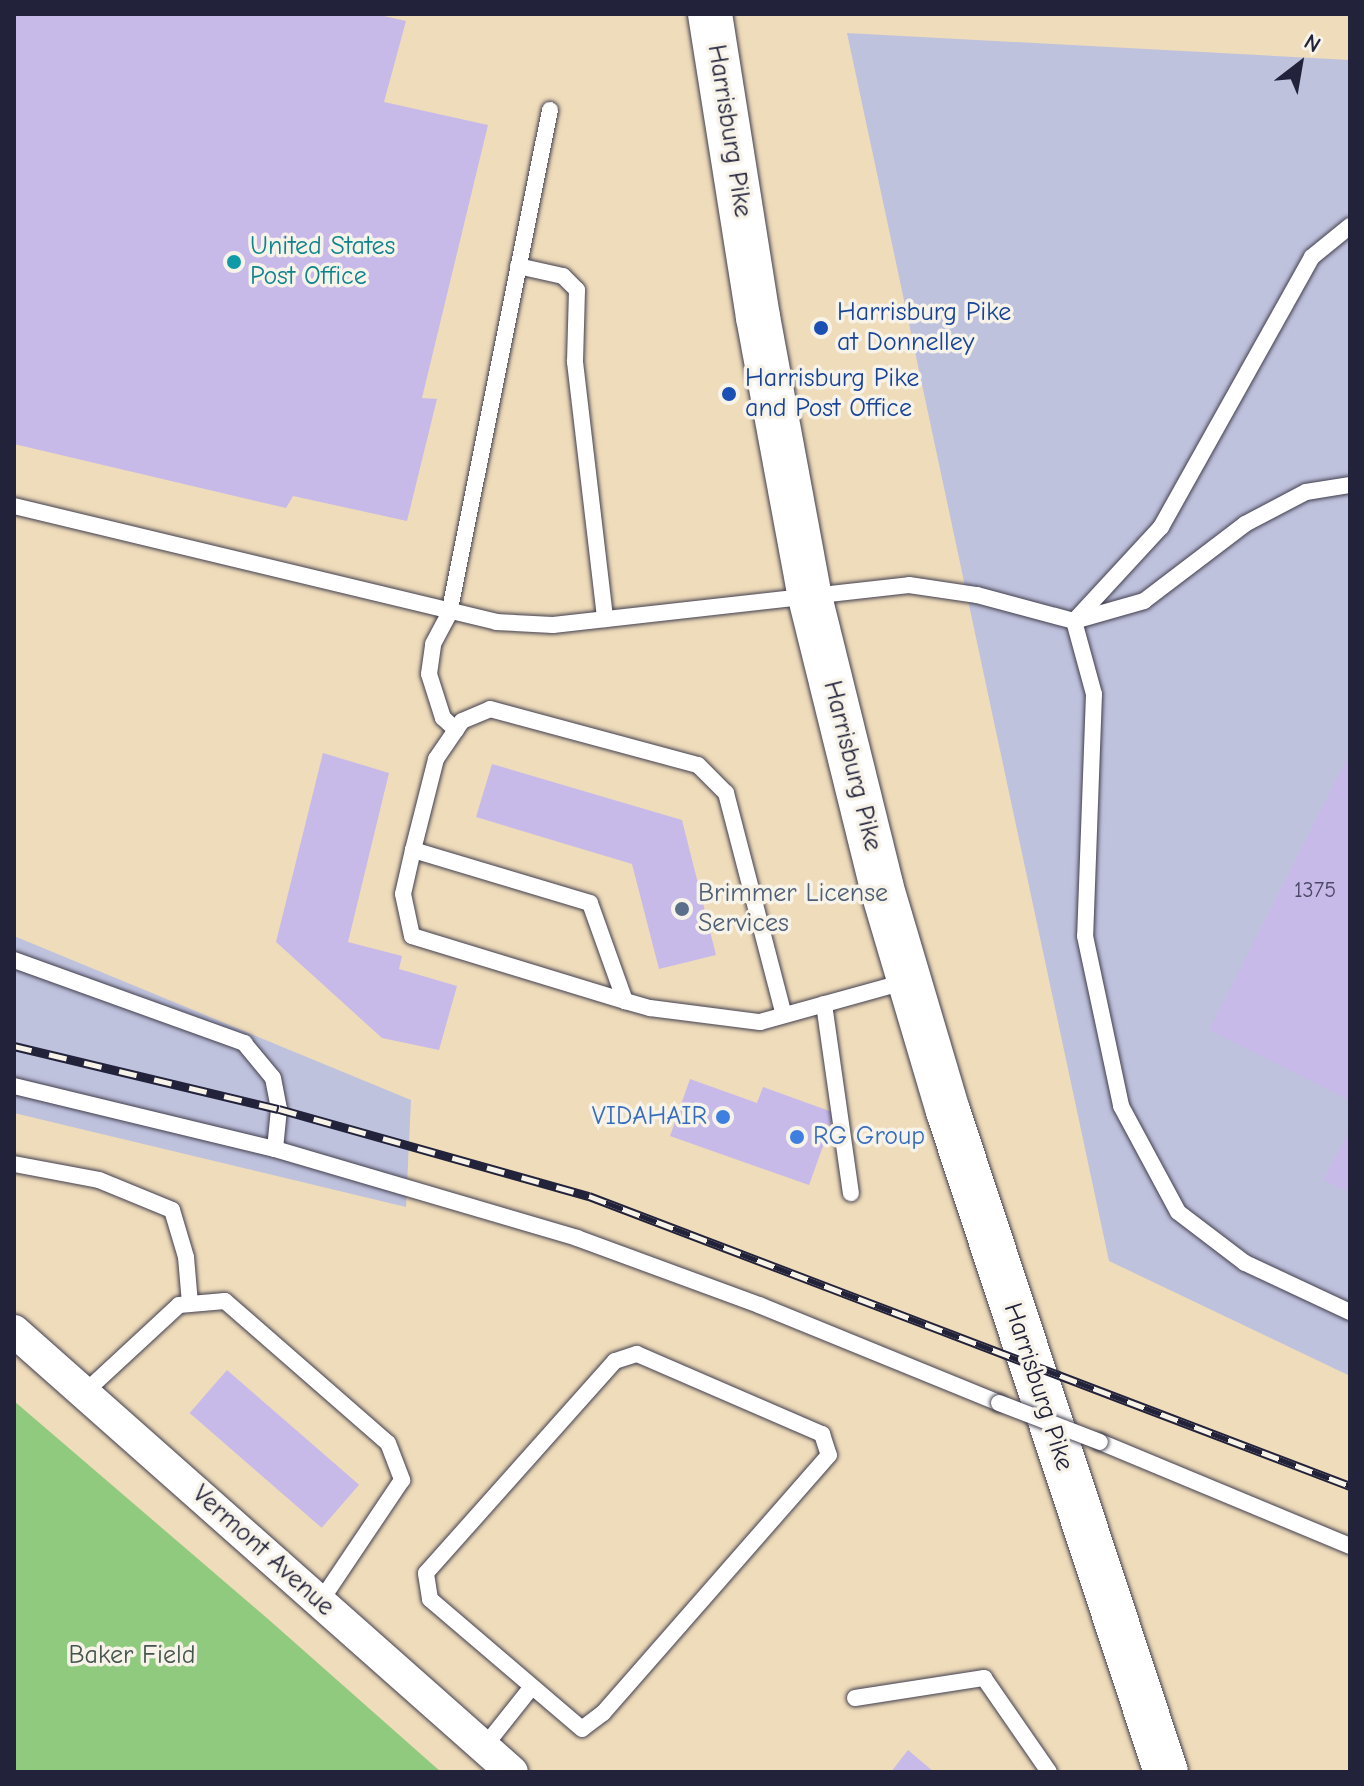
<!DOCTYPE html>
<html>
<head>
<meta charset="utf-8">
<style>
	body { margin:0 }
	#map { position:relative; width:1364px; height:1786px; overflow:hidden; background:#efdcba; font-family:"Comic Neue",sans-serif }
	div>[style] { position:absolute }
	.industrial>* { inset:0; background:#bfc2dd }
	.green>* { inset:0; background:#90ca7e }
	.building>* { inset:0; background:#c7bae9; transform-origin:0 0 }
	.roads { filter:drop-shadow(0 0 2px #413e4e) drop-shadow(0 0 2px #413e4e) }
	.service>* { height:16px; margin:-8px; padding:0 8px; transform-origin:8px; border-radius:8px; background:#fff }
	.minor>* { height:32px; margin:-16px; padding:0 16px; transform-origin:16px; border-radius:16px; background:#fff }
	.primary>* { height:44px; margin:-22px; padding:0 22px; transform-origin:22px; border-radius:22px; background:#fff }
	.rail>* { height:9px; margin-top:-4.5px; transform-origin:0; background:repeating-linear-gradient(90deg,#f7f3e8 0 18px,#22223b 0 36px); box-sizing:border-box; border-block:2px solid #22223b }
	.bridges { filter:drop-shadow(0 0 2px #413e4e) drop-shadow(0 0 2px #413e4e) }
	.service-bridge>* { height:16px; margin:-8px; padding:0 8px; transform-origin:8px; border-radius:8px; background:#fff }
	.dots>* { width:22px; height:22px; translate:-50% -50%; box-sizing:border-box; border:4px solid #f7f3e8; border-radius:50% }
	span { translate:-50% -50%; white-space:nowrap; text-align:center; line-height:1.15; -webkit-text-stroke:7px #f7f3e8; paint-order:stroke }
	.number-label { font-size:22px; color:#4b4866 }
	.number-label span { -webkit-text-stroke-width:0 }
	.street-label { font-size:26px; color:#22223b }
	.culture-label { font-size:26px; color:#0d838f }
	.left { translate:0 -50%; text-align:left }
	.transit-label { font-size:26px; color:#164399 }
	.service-label { font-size:26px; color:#4e5e75 }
	.shop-label { font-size:26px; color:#366cbe }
	.right { translate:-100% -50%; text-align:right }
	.park-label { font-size:26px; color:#43544f }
	.frame { position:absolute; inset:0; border:16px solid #22223b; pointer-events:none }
	.north { position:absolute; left:1260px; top:24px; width:80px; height:80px; -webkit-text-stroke:6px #f7f3e8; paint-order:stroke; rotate:31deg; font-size:22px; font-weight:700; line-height:32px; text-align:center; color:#22223b }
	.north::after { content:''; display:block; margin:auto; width:28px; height:36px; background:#22223b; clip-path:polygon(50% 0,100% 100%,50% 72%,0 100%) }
</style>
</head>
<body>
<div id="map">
	<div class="industrial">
		<i style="clip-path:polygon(847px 33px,1350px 60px,1350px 1376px,1109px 1261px)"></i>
		<i style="clip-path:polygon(14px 936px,411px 1100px,406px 1207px,14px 1113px)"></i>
	</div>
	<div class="green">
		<i style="clip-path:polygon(14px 1401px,268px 1619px,441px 1772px,14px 1772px)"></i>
	</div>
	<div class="building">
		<i style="clip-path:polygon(14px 14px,375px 14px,406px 21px,384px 102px,488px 125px,422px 398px,437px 399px,407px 521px,293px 496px,286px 508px,14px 444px)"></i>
		<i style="clip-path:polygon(1350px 752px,1350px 1101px,1209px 1030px)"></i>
		<i style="clip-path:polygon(323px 753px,389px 773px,348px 942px,402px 956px,399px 969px,457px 986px,439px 1050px,382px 1038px,276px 942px)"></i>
		<i style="clip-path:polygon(492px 764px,682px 820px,716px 955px,659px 969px,632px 864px,476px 817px)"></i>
		<i style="clip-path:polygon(690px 1079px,757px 1103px,763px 1087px,835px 1113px,809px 1185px,670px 1136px)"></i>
		<i style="clip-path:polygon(1350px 1128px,1350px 1193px,1323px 1180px)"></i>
		<i style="left:227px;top:1370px;width:175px;height:57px;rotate:41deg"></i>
		<i style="clip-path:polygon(908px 1750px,934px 1772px,891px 1772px)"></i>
	</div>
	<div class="roads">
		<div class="service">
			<i style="left:518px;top:266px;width:46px;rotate:12.5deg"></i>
			<i style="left:563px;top:276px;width:20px;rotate:45deg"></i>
			<i style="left:577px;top:290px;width:72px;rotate:91.6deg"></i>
			<i style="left:575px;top:362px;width:259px;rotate:83.3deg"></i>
			<i style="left:14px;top:506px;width:496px;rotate:13.5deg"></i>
			<i style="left:496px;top:622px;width:57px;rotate:3deg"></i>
			<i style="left:553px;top:625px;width:358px;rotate:-6.4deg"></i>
			<i style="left:909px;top:585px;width:69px;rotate:8.4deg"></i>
			<i style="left:977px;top:595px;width:100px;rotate:15deg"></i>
			<i style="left:1074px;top:621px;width:73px;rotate:-15.9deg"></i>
			<i style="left:1144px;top:601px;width:127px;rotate:-37.3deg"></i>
			<i style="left:1245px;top:524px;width:69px;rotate:-27.7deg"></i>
			<i style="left:1306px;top:492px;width:45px;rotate:-9deg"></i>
			<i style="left:1077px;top:618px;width:124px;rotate:-47.3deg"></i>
			<i style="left:1161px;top:527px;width:309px;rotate:-60.8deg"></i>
			<i style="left:1312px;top:257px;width:49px;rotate:-39.2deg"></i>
			<i style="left:1074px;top:621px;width:76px;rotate:74.7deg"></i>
			<i style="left:1094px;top:694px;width:242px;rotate:92.1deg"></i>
			<i style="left:1085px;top:936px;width:174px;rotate:78deg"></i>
			<i style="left:1121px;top:1106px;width:120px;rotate:61.7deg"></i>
			<i style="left:1178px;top:1212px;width:84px;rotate:37.3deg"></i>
			<i style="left:1245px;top:1263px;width:116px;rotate:25deg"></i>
			<i style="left:456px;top:730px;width:18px;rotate:-137deg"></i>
			<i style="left:443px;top:718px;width:46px;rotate:-107.7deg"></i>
			<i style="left:429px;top:674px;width:30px;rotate:-82deg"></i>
			<i style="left:433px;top:644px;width:34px;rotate:-62deg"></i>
			<i style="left:449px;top:614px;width:514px;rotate:-78.67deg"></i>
			<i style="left:413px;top:850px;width:94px;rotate:-75.8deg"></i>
			<i style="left:436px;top:759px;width:46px;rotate:-55.6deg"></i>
			<i style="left:462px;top:721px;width:30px;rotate:-23deg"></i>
			<i style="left:490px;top:709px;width:215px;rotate:15.1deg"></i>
			<i style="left:698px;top:765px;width:40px;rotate:45deg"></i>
			<i style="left:726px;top:793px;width:229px;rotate:75.4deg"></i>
			<i style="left:14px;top:960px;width:245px;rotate:19.8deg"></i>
			<i style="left:244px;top:1043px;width:45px;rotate:50.4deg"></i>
			<i style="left:273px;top:1078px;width:32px;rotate:79deg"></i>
			<i style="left:279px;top:1109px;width:40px;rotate:95.7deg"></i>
			<i style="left:625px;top:1001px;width:104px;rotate:-109.7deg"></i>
			<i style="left:590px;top:903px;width:185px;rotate:-163.3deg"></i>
			<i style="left:413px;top:850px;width:45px;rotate:102.8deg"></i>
			<i style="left:403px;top:894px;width:43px;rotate:77.9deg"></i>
			<i style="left:412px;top:936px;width:223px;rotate:17deg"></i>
			<i style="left:625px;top:1001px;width:26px;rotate:16deg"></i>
			<i style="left:650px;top:1008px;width:111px;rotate:7.3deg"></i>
			<i style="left:760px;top:1022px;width:154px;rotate:-15.5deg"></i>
			<i style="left:824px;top:1004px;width:191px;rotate:81.9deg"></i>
			<i style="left:14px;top:1086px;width:268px;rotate:13.6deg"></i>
			<i style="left:275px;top:1149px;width:315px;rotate:16.4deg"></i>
			<i style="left:577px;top:1238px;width:194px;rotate:20.2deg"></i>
			<i style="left:759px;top:1305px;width:259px;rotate:22.2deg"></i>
			<i style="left:14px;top:1164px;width:86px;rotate:10.7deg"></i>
			<i style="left:99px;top:1180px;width:79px;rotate:22.3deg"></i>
			<i style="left:172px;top:1210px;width:49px;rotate:73.4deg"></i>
			<i style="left:186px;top:1257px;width:47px;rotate:85.1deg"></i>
			<i style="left:637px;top:1354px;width:202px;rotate:23.4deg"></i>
			<i style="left:822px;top:1434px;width:22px;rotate:72deg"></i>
			<i style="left:829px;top:1455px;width:343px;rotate:131.2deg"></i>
			<i style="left:603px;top:1713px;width:26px;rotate:143deg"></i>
			<i style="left:582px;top:1729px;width:200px;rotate:-139.5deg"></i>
			<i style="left:430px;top:1599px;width:26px;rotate:-99deg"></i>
			<i style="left:426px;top:1573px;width:284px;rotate:-48.3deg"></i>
			<i style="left:615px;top:1361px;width:23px;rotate:-18deg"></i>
			<i style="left:84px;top:1393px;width:129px;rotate:-42.8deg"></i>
			<i style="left:179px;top:1305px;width:46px;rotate:-5deg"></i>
			<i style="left:225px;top:1301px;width:216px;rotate:41.1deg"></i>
			<i style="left:388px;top:1443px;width:40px;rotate:69deg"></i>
			<i style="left:402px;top:1480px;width:147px;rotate:123.9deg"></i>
			<i style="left:1100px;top:1442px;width:271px;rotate:22.6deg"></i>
			<i style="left:855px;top:1698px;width:131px;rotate:-8.8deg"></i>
			<i style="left:984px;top:1678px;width:114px;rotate:55.3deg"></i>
			<i style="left:484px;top:1747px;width:75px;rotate:-51.5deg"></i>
		</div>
		<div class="minor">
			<i style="left:14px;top:1331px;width:665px;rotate:41.53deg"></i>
		</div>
		<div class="primary">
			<i style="left:710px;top:14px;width:307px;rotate:81deg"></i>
			<i style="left:758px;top:317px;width:281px;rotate:79.5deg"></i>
			<i style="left:809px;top:593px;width:301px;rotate:76.1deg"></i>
			<i style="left:881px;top:885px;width:236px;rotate:73.5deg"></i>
			<i style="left:948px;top:1111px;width:696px;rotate:71.75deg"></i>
		</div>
	</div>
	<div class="rail">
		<i style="left:14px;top:1046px;width:272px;rotate:13.4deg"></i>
		<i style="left:279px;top:1109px;width:322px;rotate:15.7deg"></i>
		<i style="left:589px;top:1196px;width:814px;rotate:20.86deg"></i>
	</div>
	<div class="bridges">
		<div class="service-bridge">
			<i style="left:999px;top:1403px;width:108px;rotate:21.1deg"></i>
		</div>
	</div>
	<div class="dots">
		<i style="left:234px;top:262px;background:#0f9aa8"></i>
		<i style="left:821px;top:328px;background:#1a4fb4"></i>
		<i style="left:729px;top:394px;background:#1a4fb4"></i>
		<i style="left:682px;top:909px;background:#5c6f8a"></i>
		<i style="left:723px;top:1117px;background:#3f7fe0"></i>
		<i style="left:797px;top:1137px;background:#3f7fe0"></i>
	</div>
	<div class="number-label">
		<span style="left:1315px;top:891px">1375</span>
	</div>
	<div class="street-label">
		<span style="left:729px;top:131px;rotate:81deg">Harrisburg Pike</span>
		<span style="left:852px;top:766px;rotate:76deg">Harrisburg Pike</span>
		<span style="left:1038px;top:1387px;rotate:72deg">Harrisburg Pike</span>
		<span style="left:263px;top:1551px;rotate:42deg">Vermont Avenue</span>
	</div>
	<div class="culture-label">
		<span class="left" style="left:250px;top:262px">United States<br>Post Office</span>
	</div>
	<div class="transit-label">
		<span class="left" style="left:837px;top:328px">Harrisburg Pike<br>at Donnelley</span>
		<span class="left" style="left:745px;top:394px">Harrisburg Pike<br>and Post Office</span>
	</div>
	<div class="service-label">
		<span class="left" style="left:698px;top:909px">Brimmer License<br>Services</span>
	</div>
	<div class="shop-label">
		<span class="right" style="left:707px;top:1117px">VIDAHAIR</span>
		<span class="left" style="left:813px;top:1137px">RG Group</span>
	</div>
	<div class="park-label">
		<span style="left:132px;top:1656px">Baker Field</span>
	</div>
	<div class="frame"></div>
	<div class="north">N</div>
</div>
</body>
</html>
